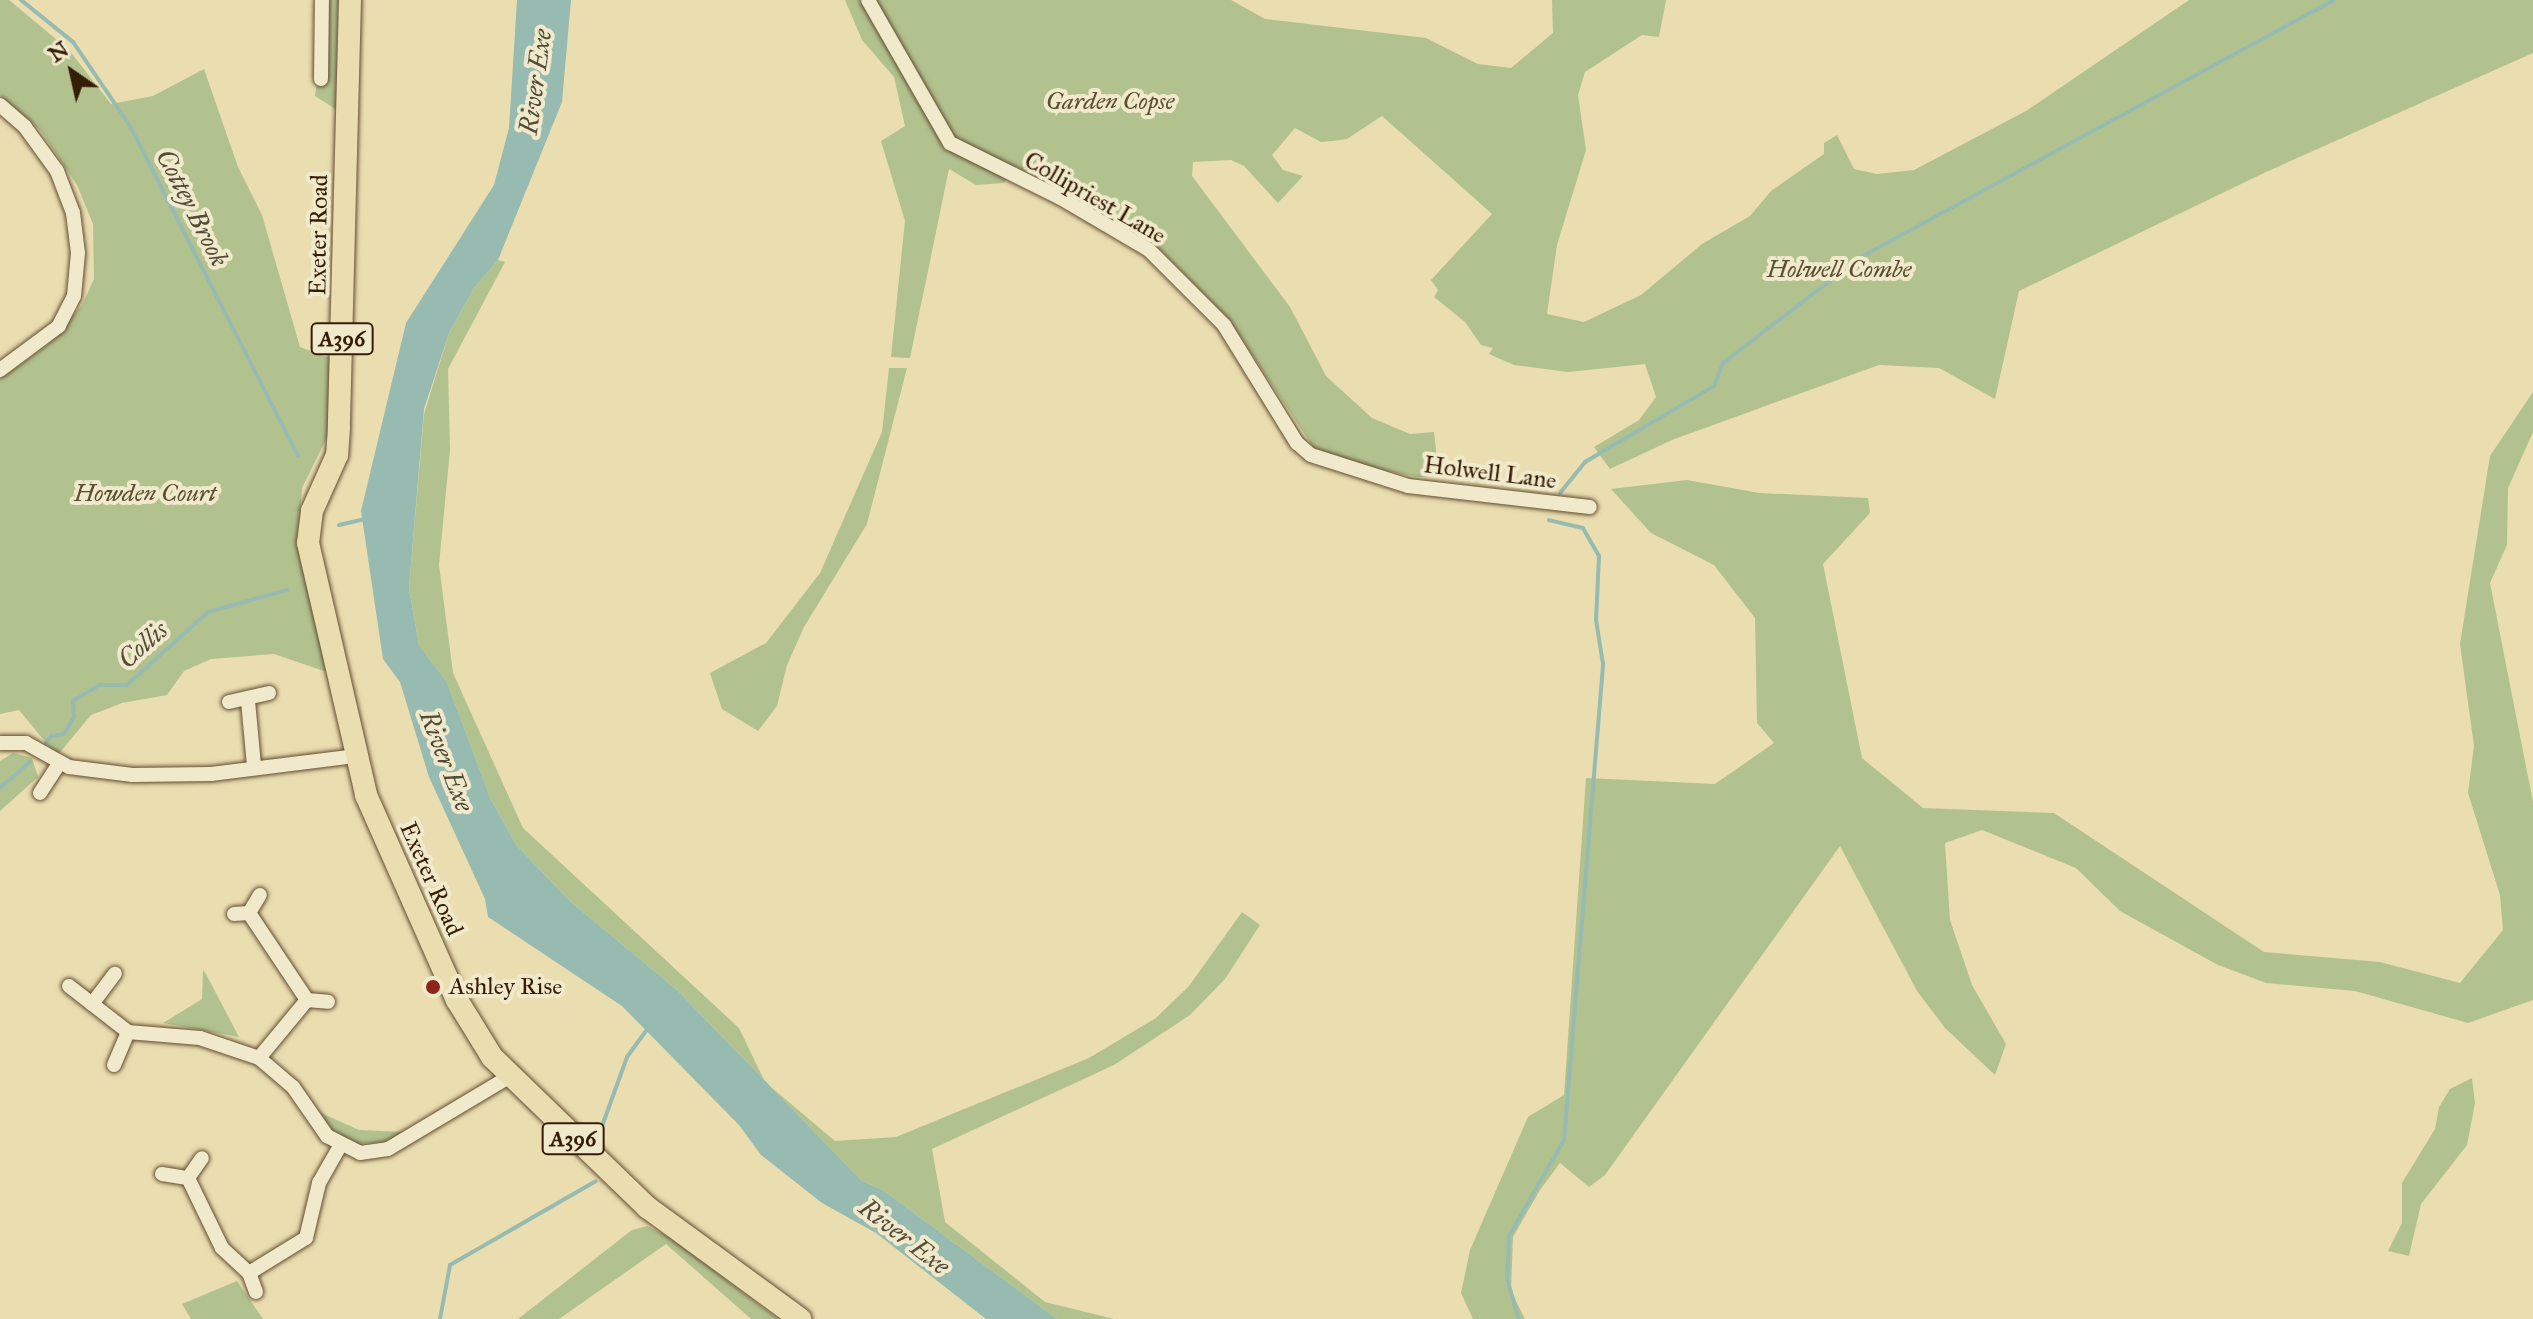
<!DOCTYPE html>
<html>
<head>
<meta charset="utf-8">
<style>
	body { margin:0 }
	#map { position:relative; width:2533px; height:1319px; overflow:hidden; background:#eaddb0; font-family:"IM FELL Great Primer",serif }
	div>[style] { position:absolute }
	.green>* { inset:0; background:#b2c28f }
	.water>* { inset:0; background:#98bbb1 }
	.stream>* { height:4px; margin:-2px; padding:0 2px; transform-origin:2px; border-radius:2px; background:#98bbb1 }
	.roads { filter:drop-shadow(0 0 2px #624d30) drop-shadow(0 0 2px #624d30) }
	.minor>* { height:14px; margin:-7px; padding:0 7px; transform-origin:7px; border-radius:7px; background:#f1e9cc }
	.primary>* { height:22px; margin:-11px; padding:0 11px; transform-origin:11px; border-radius:11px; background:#eaddb0 }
	.dots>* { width:22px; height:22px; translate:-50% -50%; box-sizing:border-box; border:4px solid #f1e9cc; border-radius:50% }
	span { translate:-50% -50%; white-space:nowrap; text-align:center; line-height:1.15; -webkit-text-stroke:8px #f1e9cc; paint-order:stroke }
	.shield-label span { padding:2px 6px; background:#f1e9cc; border:2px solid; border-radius:6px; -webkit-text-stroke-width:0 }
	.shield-label { font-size:22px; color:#351d06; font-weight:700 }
	.park-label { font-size:24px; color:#5a4f2f; font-style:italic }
	.street-label { font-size:24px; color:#351d06 }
	.poi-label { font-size:24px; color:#351d06 }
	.left { translate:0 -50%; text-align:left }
	.water-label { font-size:26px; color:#534c39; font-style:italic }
	.north { position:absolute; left:32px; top:32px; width:80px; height:80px; -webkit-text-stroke:6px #f1e9cc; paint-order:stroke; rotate:326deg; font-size:22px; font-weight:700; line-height:32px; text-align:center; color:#351d06 }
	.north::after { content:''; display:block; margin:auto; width:28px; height:36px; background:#351d06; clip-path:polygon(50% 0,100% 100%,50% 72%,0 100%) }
</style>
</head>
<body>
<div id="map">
	<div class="green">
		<i style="clip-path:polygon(0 0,9px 0,69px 50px,111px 104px,153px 96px,204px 69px,238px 167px,262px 215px,300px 347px,330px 358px,332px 427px,302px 488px,298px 535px,327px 672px,274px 654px,211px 659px,184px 671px,167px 695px,122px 703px,91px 715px,57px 756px,19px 710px,0 714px,0 379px,48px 345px,82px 305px,94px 279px,93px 224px,77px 185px,41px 131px,0 95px)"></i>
		<i style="clip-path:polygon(328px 0,342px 0,337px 110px,315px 96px)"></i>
		<i style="clip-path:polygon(845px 0,1231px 0,1265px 19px,1426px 38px,1478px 64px,1511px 68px,1553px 33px,1552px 0,1666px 0,1659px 37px,1642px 35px,1585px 72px,1578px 95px,1586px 150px,1557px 245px,1547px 314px,1584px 322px,1641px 295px,1702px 244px,1750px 216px,1771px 191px,1824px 154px,1824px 143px,1837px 135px,1854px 169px,1877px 174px,1914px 170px,2026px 111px,2189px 0,2533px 0,2533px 53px,2266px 172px,2019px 291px,1995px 399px,1939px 368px,1879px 365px,1672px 440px,1610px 469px,1594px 447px,1639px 420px,1656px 397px,1645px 364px,1568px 372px,1514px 365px,1489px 354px,1493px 348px,1481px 345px,1465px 322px,1434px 297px,1438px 290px,1431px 280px,1492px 214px,1382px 116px,1347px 139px,1333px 141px,1321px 142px,1295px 128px,1272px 155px,1283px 170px,1303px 176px,1278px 203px,1244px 166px,1231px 160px,1193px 162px,1192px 176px,1290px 307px,1326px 376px,1372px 418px,1410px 434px,1434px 432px,1439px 477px,1417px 477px,1337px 460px,1313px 447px,1229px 319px,1162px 251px,1015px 166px,1004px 183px,976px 185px,949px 169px,910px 358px,891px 357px,905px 221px,881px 141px,905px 126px,894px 77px,862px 40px)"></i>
		<i style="clip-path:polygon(498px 260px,505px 262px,448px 369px,450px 450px,439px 565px,453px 673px,523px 828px,739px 1028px,765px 1082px,835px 1141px,896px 1137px,1089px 1058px,1156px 1018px,1189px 986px,1242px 912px,1260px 925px,1225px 979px,1190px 1015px,1114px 1065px,932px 1149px,945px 1222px,1045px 1302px,1114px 1319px,1057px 1319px,883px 1190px,862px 1181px,676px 989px,572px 903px,517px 846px,491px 800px,447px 682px,419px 645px,409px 588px,424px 414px,449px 333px,474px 288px)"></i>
		<i style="clip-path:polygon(889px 368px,907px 368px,867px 524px,804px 627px,787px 665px,777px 706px,758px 731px,722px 709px,710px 673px,766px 643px,820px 573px,882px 432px)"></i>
		<i style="clip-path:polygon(2533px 392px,2533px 432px,2508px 488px,2507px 545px,2490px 583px,2533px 802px,2533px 1000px,2468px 1023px,2355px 991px,2266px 983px,2218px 965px,2120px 911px,2076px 868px,1982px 830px,1945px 843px,1950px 920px,1972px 985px,2006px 1044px,1995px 1075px,1945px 1028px,1917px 991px,1840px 846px,1605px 1175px,1589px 1187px,1560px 1163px,1540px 1190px,1513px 1237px,1511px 1291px,1525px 1319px,1473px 1319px,1461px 1293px,1470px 1250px,1528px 1117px,1564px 1095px,1586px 778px,1715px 784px,1774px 743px,1757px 723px,1755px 618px,1714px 565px,1651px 533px,1611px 489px,1687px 480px,1759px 493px,1868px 498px,1870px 513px,1823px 564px,1862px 758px,1923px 808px,2054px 813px,2264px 952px,2380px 962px,2460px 983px,2503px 930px,2500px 895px,2468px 793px,2474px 746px,2460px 644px,2490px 456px)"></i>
		<i style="clip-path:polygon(13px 753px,32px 758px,38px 777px,0 811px,0 761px)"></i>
		<i style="clip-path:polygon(203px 970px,206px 974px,239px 1037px,163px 1023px,202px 999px)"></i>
		<i style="clip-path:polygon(2472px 1078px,2475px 1103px,2467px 1145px,2421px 1204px,2409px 1256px,2388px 1251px,2402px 1223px,2402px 1183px,2435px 1129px,2439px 1107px,2450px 1089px)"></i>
		<i style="clip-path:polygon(319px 1112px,359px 1130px,405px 1132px,384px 1142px,353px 1144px,336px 1135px)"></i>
		<i style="clip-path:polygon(647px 1226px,671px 1238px,778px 1319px,751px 1319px,666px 1244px,559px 1319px,518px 1319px,632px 1230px)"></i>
		<i style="clip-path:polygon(237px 1281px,263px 1319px,191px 1319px,182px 1304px)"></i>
	</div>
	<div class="water">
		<i style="clip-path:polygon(517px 0,571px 0,562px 102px,498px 260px,474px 288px,449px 333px,424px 409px,409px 588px,419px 645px,447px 682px,491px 800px,517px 846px,572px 903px,676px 989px,862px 1181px,883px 1190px,1057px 1319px,986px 1319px,876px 1233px,822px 1203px,761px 1155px,739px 1125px,622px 1006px,488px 917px,485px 899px,429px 777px,400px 682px,383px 659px,361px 511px,406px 323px,494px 185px,509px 128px)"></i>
	</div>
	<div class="stream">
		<i style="left:21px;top:0;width:67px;rotate:38.9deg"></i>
		<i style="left:73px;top:42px;width:102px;rotate:55.8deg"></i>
		<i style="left:130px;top:126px;width:370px;rotate:63deg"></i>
		<i style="left:1560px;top:493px;width:40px;rotate:-51deg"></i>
		<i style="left:1585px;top:462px;width:150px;rotate:-30.5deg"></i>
		<i style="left:1714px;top:386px;width:25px;rotate:-69deg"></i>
		<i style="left:1723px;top:363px;width:174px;rotate:-37.5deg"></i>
		<i style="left:1861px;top:257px;width:538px;rotate:-28.52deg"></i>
		<i style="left:339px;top:525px;width:26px;rotate:-13deg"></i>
		<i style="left:46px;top:743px;width:9px;rotate:-54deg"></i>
		<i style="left:51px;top:736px;width:13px;rotate:-9deg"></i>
		<i style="left:64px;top:734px;width:20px;rotate:-60deg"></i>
		<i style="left:74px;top:717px;width:16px;rotate:-94deg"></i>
		<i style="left:73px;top:701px;width:31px;rotate:-31deg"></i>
		<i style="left:100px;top:685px;width:27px"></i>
		<i style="left:127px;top:685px;width:109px;rotate:-42deg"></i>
		<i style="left:208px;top:612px;width:82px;rotate:-15.6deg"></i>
		<i style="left:0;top:788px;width:40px;rotate:-41deg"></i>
		<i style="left:597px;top:1140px;width:88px;rotate:-70.1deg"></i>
		<i style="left:627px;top:1057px;width:37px;rotate:-54deg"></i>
		<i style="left:440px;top:1319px;width:55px;rotate:-79.5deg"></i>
		<i style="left:450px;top:1265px;width:168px;rotate:-29.9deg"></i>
		<i style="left:1519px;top:1319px;width:42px;rotate:-106.7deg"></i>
		<i style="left:1507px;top:1279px;width:43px;rotate:-87.3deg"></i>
		<i style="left:1509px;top:1236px;width:111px;rotate:-60.2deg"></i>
		<i style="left:1564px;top:1140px;width:478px;rotate:-85.3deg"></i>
		<i style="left:1603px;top:664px;width:45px;rotate:-99deg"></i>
		<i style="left:1596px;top:620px;width:64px;rotate:-87.3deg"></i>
		<i style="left:1599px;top:556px;width:32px;rotate:-120deg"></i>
		<i style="left:1583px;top:528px;width:35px;rotate:-167deg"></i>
	</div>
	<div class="roads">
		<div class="minor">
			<i style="left:868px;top:0;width:165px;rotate:60.2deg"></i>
			<i style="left:950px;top:143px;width:122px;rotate:26.4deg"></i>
			<i style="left:1059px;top:197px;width:104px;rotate:30.5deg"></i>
			<i style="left:1149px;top:250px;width:106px;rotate:45deg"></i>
			<i style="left:1224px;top:325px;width:139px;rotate:58.3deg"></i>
			<i style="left:1297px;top:443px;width:18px;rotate:41deg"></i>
			<i style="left:1311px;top:455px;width:102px;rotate:17.7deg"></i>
			<i style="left:1408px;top:486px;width:183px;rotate:6.6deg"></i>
			<i style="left:321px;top:79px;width:79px;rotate:-89.3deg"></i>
			<i style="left:0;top:105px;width:33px;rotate:41deg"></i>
			<i style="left:25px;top:127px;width:54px;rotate:54deg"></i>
			<i style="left:57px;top:171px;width:45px;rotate:69.1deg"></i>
			<i style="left:73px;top:213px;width:40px;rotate:82.9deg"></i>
			<i style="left:78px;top:253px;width:43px;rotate:95.3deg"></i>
			<i style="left:74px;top:296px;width:34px;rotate:117deg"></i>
			<i style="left:59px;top:326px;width:74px;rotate:143.3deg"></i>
			<i style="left:248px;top:701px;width:65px;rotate:84.7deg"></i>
			<i style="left:229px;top:702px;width:41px;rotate:-12.7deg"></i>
			<i style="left:0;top:743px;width:26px"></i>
			<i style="left:26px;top:743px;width:49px;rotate:29.2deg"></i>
			<i style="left:69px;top:767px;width:64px;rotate:7.2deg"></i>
			<i style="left:132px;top:775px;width:79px;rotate:-0.7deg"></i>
			<i style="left:211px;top:774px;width:145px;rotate:-7.1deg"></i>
			<i style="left:40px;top:793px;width:35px;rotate:-57deg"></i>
			<i style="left:249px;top:913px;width:105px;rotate:56.3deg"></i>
			<i style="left:307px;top:1000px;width:75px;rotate:129.6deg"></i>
			<i style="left:234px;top:914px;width:15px;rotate:-4deg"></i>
			<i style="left:249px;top:913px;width:21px;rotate:-59deg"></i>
			<i style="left:69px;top:986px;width:75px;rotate:37.9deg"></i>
			<i style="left:128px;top:1032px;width:72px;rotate:4.8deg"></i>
			<i style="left:200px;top:1038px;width:62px;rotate:18.7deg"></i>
			<i style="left:259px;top:1058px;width:45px;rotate:40.5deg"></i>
			<i style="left:293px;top:1087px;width:60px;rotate:55.2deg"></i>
			<i style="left:327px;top:1136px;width:37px;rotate:27deg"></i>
			<i style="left:360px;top:1153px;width:28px;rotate:-8deg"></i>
			<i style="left:388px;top:1149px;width:141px;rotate:-30.8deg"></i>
			<i style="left:307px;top:1000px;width:21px;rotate:5deg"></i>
			<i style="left:92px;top:1004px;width:38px;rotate:-53deg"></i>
			<i style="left:114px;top:1065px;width:36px;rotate:-67deg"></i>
			<i style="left:162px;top:1174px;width:26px;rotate:9deg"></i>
			<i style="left:188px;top:1178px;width:78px;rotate:64.1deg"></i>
			<i style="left:222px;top:1248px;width:37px;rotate:43deg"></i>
			<i style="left:188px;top:1178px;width:24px;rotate:-55deg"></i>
			<i style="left:256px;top:1292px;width:20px;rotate:-110deg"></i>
			<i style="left:249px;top:1273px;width:67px;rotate:-31.6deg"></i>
			<i style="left:306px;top:1238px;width:57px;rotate:-76.7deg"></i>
			<i style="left:319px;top:1183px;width:43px;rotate:-60.4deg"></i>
		</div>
		<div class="primary">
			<i style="left:350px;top:0;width:428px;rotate:91.5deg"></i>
			<i style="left:339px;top:428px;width:27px;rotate:94deg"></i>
			<i style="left:337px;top:455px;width:61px;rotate:114.1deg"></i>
			<i style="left:312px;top:511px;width:32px;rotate:97deg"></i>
			<i style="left:308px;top:543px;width:259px;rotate:77deg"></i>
			<i style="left:366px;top:795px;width:224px;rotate:66.1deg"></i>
			<i style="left:457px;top:1000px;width:67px;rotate:58.4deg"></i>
			<i style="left:492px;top:1057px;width:216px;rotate:44.1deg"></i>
			<i style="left:647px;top:1207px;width:190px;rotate:36.2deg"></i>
		</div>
	</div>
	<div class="dots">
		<i style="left:433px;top:987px;background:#8f2418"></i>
	</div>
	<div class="shield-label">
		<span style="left:342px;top:339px">A396</span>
		<span style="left:573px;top:1139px">A396</span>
	</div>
	<div class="park-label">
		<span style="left:1110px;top:102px">Garden Copse</span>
		<span style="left:1839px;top:270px">Holwell Combe</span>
		<span style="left:145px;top:494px">Howden Court</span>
	</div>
	<div class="street-label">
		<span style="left:1095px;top:198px;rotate:30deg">Collipriest Lane</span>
		<span style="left:319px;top:235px;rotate:-89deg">Exeter Road</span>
		<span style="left:1490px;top:473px;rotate:7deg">Holwell Lane</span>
		<span style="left:431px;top:879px;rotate:66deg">Exeter Road</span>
	</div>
	<div class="poi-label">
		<span class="left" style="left:449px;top:987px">Ashley Rise</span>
	</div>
	<div class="water-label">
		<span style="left:536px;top:82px;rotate:-82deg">River Exe</span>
		<span style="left:192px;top:208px;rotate:63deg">Cottey Brook</span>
		<span style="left:143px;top:645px;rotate:-41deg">Collis</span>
		<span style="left:446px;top:761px;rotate:69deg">River Exe</span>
		<span style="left:904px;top:1237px;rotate:38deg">River Exe</span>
	</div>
	<div class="north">N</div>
</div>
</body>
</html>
